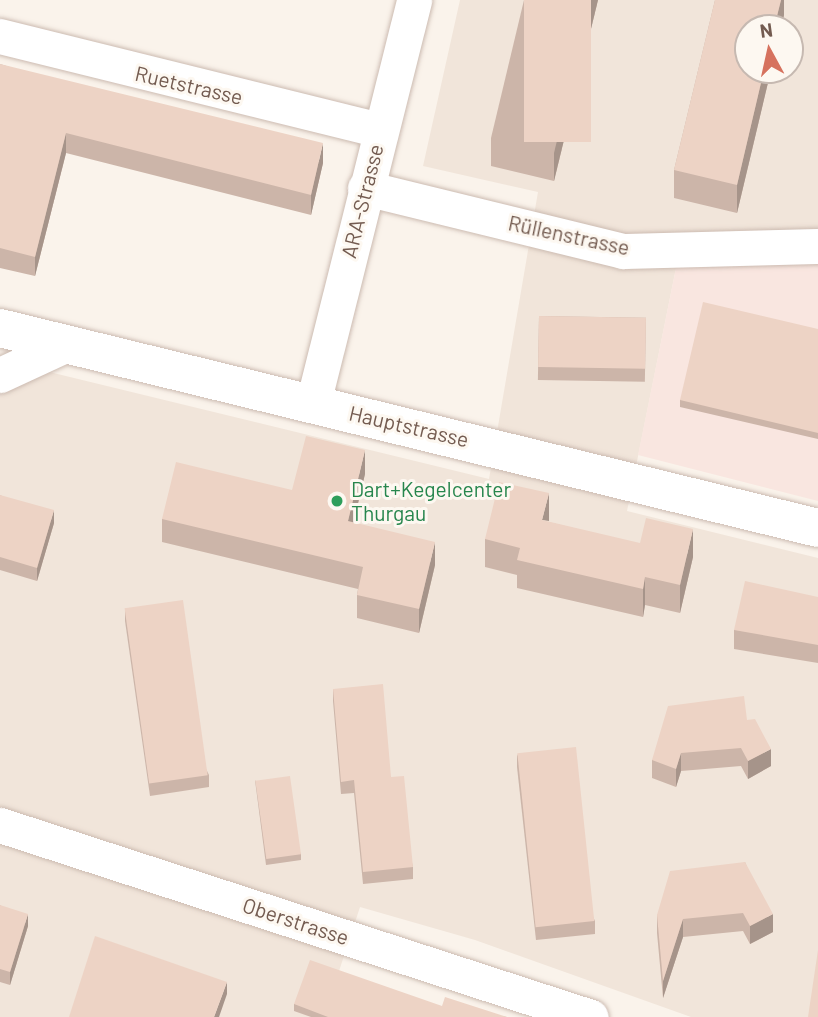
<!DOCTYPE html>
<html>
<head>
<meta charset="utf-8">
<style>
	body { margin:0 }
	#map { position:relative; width:818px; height:1017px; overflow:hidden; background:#faf3eb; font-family:Barlow,sans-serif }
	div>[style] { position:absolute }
	.residential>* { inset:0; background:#f1e5da }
	.commercial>* { inset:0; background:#f9e6e0 }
	.roads { filter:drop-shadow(0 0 2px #ccbbb1) drop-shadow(0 0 2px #ccbbb1) }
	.minor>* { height:35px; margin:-17.5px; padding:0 17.5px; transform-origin:17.5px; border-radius:17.5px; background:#fff }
	.tertiary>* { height:38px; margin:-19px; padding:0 19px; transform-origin:19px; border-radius:19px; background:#fff }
	.wall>* { inset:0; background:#ccb5a9; transform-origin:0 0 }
	.shaded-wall>* { inset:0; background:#a6948a }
	.building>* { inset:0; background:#edd3c5; transform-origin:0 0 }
	.dots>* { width:19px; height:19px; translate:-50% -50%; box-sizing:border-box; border:4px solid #fdf8f1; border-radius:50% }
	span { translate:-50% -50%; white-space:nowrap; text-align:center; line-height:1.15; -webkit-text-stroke:6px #fdf8f1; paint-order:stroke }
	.street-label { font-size:21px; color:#735b50 }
	.leisure-label { font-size:21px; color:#27864d }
	.left { translate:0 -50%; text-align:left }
	.north { position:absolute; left:734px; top:14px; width:70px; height:70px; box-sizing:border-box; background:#fdf8f1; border:2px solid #c6b9b1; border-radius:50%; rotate:352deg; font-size:19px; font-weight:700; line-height:28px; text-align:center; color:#735b50 }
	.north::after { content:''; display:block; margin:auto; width:24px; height:32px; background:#d6725e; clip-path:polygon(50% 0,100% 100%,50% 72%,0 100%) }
</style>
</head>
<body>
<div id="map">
	<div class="residential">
		<i style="clip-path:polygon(evenodd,460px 0,818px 0,818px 256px,676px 268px,627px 511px,818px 558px,818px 1017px,691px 1017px,475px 940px,360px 907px,324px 1017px,0 1017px,0 360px,489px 479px,538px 192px,423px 166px,460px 0,748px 28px,790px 28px,790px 70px,748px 70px,748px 28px)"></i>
	</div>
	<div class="commercial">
		<i style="clip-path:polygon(818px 256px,818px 501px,638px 455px,676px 268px)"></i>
	</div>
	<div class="roads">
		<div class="minor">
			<i style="left:0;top:36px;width:391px;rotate:13.9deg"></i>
			<i style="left:365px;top:188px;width:266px;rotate:13.7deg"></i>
			<i style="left:623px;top:251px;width:195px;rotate:-1.5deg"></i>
			<i style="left:0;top:375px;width:74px;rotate:-24.8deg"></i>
			<i style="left:313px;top:403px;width:415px;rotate:-75.9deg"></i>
			<i style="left:0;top:825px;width:621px;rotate:18deg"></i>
		</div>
		<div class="tertiary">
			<i style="left:0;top:328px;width:842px;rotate:13.74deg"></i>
		</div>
	</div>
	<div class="wall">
		<i style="clip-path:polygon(524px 0,598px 0,554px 181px,491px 166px,491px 138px)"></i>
		<i style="clip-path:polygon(715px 0,784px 0,784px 15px,781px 28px,748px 28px,748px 70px,771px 70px,737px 213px,674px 198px,674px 170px)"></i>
		<i style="clip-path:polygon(0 64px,323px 163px,311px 215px,66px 153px,35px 276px,0 268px)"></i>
		<i style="left:539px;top:316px;width:107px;height:64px;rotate:1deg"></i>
		<i style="clip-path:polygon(818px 329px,818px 439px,680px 407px,680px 400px)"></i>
		<i style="clip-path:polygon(365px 474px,354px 522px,435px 565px,419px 633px,357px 618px,357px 595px,358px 589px,162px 542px,162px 519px)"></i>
		<i style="clip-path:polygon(0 495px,54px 523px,37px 581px,0 570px)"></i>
		<i style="clip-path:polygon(548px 522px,693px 557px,680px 613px,645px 605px,643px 617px,517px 588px,517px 575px,485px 567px,485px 539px)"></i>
		<i style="clip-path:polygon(818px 597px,818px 663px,734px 649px,734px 630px)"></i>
		<i style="clip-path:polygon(125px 608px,209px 775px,209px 787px,150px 796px,125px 621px)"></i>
		<i style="clip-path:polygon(333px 689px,391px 777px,413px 867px,413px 879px,363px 884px,354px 793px,341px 794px,333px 701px)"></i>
		<i style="clip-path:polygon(747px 720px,771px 766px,748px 779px,741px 766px,681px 771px,676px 787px,652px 778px,652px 760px)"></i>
		<i style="clip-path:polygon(517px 754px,595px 921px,595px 934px,536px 940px,517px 767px)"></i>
		<i style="clip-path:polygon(255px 780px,301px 854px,301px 860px,266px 865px)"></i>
		<i style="clip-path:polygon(745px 862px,773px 932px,750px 944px,743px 931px,683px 937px,663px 998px,657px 933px,657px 915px)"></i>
		<i style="clip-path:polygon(0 905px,28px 926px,10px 985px,0 982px)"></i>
		<i style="clip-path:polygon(294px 1004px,442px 1006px,507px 1017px,311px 1017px,294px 1011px)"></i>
	</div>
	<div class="shaded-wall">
		<i style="clip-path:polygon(591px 0,598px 0,554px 181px,554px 153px)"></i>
		<i style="clip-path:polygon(781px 0,784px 0,784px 15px,781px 28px,774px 28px)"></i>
		<i style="clip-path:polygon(764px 70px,771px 70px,737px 213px,737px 185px)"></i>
		<i style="clip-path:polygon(66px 133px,66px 153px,35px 276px,35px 257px)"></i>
		<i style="clip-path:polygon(323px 143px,323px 163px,311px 215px,311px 195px)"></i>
		<i style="clip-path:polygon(365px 450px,365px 474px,348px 544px,348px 521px)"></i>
		<i style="clip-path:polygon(549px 493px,549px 521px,542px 520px)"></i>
		<i style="clip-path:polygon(54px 510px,54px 523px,37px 581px,37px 568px)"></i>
		<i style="clip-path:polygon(693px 529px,693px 557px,680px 613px,680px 585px)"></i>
		<i style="clip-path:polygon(435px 542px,435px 565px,419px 633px,419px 609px)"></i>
		<i style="clip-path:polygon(645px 577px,645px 605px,643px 617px,643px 589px)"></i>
		<i style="clip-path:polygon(771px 749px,771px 766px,748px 779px,748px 761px)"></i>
		<i style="clip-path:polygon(681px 753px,681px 771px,676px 787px,676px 769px)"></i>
		<i style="clip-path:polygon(28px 914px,28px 926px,10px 985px,10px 972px)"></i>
		<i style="clip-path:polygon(773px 914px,773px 932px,750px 944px,750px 926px)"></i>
		<i style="clip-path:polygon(683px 919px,683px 937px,663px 998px,663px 981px)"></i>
		<i style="clip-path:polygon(227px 982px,227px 994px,219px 1017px,214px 1017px)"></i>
	</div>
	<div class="building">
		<i style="left:524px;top:0;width:67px;height:142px"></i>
		<i style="clip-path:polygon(715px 0,781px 0,774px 28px,748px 28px,748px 70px,764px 70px,737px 185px,674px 170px)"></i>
		<i style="clip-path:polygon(0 64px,323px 143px,311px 195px,66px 133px,35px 257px,0 248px)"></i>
		<i style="clip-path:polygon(703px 302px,818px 329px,818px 433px,680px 400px)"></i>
		<i style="left:539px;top:316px;width:107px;height:51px;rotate:1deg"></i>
		<i style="clip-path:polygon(306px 436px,365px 450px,348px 521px,435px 542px,419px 609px,357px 595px,363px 567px,162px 519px,176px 462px,292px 490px)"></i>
		<i style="clip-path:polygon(499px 482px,549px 493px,542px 520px,640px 543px,646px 518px,693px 529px,680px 585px,645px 577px,643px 589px,517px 560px,520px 548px,485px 539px)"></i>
		<i style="clip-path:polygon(0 495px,54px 510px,37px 568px,0 557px)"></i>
		<i style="clip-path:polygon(745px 581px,818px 597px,818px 645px,734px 630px)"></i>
		<i style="left:183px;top:600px;width:177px;height:59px;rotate:82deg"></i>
		<i style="clip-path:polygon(383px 684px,391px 777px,404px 776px,413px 867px,363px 872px,354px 780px,341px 782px,333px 689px)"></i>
		<i style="clip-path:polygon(744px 696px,747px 720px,755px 719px,771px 749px,748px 761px,741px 748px,681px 753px,676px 769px,652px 760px,668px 706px)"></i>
		<i style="left:576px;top:747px;width:175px;height:59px;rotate:84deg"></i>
		<i style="left:290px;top:776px;width:79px;height:35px;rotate:82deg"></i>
		<i style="clip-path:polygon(745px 862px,773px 914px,750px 926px,743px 913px,683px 919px,663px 981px,657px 915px,670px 871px)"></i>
		<i style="clip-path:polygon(0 905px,28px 914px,10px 972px,0 969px)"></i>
		<i style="clip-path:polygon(95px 936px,227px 982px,214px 1017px,69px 1017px)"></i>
		<i style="clip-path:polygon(818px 950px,818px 1017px,808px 1017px)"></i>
		<i style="clip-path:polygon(310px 960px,442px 1006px,445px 997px,507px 1017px,328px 1017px,294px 1004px)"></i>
	</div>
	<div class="dots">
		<i style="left:337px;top:501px;background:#2e9e5b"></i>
	</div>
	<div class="street-label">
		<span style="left:189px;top:85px;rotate:13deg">Ruetstrasse</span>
		<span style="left:362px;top:201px;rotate:-76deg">ARA-Strasse</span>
		<span style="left:569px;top:235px;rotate:12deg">Rüllenstrasse</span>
		<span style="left:409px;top:426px;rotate:13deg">Hauptstrasse</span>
		<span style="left:296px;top:921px;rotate:18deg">Oberstrasse</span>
	</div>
	<div class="leisure-label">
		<span class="left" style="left:351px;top:501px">Dart+Kegelcenter<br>Thurgau</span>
	</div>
	<div class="north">N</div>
</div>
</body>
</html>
